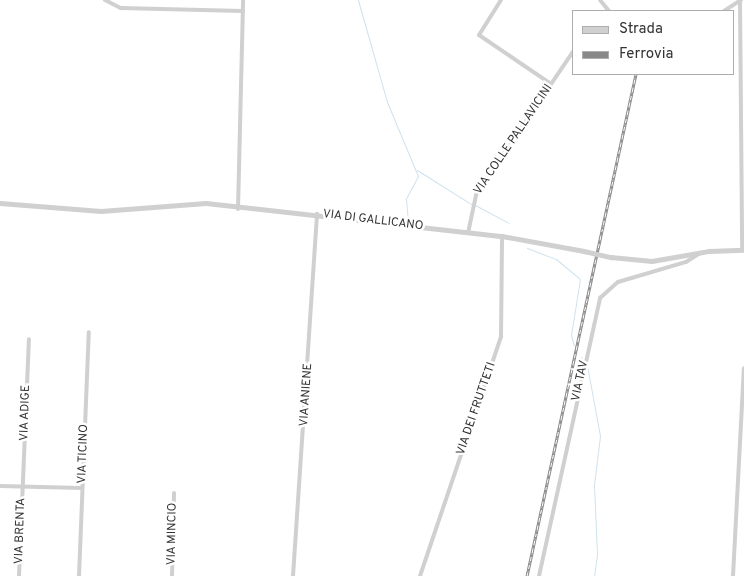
<!DOCTYPE html>
<html>
<head>
<meta charset="utf-8">
<style>
	body { margin:0 }
	#map { position:relative; width:744px; height:576px; overflow:hidden; background:#fff; font-family:Overpass,sans-serif }
	div>[style] { position:absolute }
	.stream>* { height:1px; margin:-0.5px; padding:0 0.5px; transform-origin:0.5px; border-radius:0.5px; background:#cfe2ee }
	.minor>* { height:4px; margin:-2px; padding:0 2px; transform-origin:2px; border-radius:2px; background:#d0d0d0 }
	.tertiary>* { height:4.5px; margin:-2.25px; padding:0 2.25px; transform-origin:2.25px; border-radius:2.25px; background:#d0d0d0 }
	.rail>* { height:3px; margin-top:-1.5px; transform-origin:0; background:repeating-linear-gradient(90deg,#fff 0 4px,#888 0 8px); box-sizing:border-box; border-block:1px solid #888 }
	.tertiary-bridge>* { height:4.5px; margin:-2.25px; padding:0 2.25px; transform-origin:2.25px; border-radius:2.25px; background:#d0d0d0 }
	span { translate:-50% -50%; white-space:nowrap; text-align:center; line-height:1.15; -webkit-text-stroke:5px #fff; paint-order:stroke }
	.street-label { font-size:12px; color:#333 }
	.legend { position:absolute; left:572px; top:10px; width:162px; height:65px; box-sizing:border-box; background:#fff; border:1px solid #adadad; margin:0; padding:6px 9px; list-style:none; font-size:15px; color:#333 }
	.legend li { display:flex; align-items:center; gap:10px; height:25px }
	.legend b { width:25px; border:1px solid #adadad }
</style>
</head>
<body>
<div id="map">
	<div class="stream">
		<i style="left:358px;top:0;width:106px;rotate:74.1deg"></i>
		<i style="left:387px;top:102px;width:80px;rotate:67.3deg"></i>
		<i style="left:418px;top:176px;width:26px;rotate:118deg"></i>
		<i style="left:406px;top:199px;width:23px;rotate:85deg"></i>
		<i style="left:417px;top:170px;width:64px;rotate:32.2deg"></i>
		<i style="left:475px;top:205px;width:38px;rotate:28deg"></i>
		<i style="left:527px;top:248px;width:31px;rotate:21deg"></i>
		<i style="left:556px;top:259px;width:31px;rotate:40deg"></i>
		<i style="left:580px;top:279px;width:57px;rotate:99.1deg"></i>
		<i style="left:571px;top:335px;width:11px;rotate:75deg"></i>
		<i style="left:581px;top:357px;width:1px;rotate:45deg"></i>
		<i style="left:587px;top:365px;width:72px;rotate:79.6deg"></i>
		<i style="left:600px;top:436px;width:49px;rotate:97deg"></i>
		<i style="left:594px;top:485px;width:70px;rotate:87.5deg"></i>
		<i style="left:597px;top:555px;width:21px;rotate:98deg"></i>
	</div>
	<div class="minor">
		<i style="left:105px;top:0;width:18px;rotate:27deg"></i>
		<i style="left:121px;top:8px;width:122px;rotate:1.4deg"></i>
		<i style="left:501px;top:0;width:41px;rotate:122.2deg"></i>
		<i style="left:479px;top:35px;width:87px;rotate:34.2deg"></i>
		<i style="left:600px;top:0;width:14px;rotate:51deg"></i>
		<i style="left:740px;top:1px;width:249px;rotate:89.5deg"></i>
		<i style="left:724px;top:11px;width:20px;rotate:-33deg"></i>
		<i style="left:238px;top:209px;width:209px;rotate:-88.6deg"></i>
		<i style="left:468px;top:233px;width:39px;rotate:-78deg"></i>
		<i style="left:476px;top:195px;width:173px;rotate:-55.9deg"></i>
		<i style="left:0;top:486px;width:82px;rotate:1.4deg"></i>
		<i style="left:19px;top:576px;width:237px;rotate:-87.6deg"></i>
		<i style="left:79px;top:576px;width:244px;rotate:-87.7deg"></i>
		<i style="left:172px;top:576px;width:83px;rotate:-88.6deg"></i>
		<i style="left:293px;top:576px;width:363px;rotate:-86.2deg"></i>
		<i style="left:420px;top:576px;width:252px;rotate:-71.3deg"></i>
		<i style="left:501px;top:337px;width:101px;rotate:-89.4deg"></i>
		<i style="left:539px;top:576px;width:285px;rotate:-77.6deg"></i>
		<i style="left:600px;top:298px;width:24px;rotate:-42deg"></i>
		<i style="left:618px;top:282px;width:71px;rotate:-16.4deg"></i>
		<i style="left:686px;top:262px;width:17px;rotate:-33deg"></i>
		<i style="left:733px;top:576px;width:208px;rotate:-87deg"></i>
	</div>
	<div class="tertiary">
		<i style="left:0;top:203px;width:101px;rotate:4.5deg"></i>
		<i style="left:101px;top:211px;width:105px;rotate:-4.4deg"></i>
		<i style="left:206px;top:203px;width:298px;rotate:6.4deg"></i>
		<i style="left:502px;top:236px;width:83px;rotate:10.4deg"></i>
		<i style="left:611px;top:257px;width:41px;rotate:5.6deg"></i>
		<i style="left:652px;top:261px;width:58px;rotate:-10deg"></i>
		<i style="left:709px;top:251px;width:35px;rotate:-2deg"></i>
	</div>
	<div class="rail">
		<i style="left:527px;top:576px;width:514px;rotate:-77.75deg"></i>
	</div>
	<div class="tertiary-bridge">
		<i style="left:584px;top:251px;width:28px;rotate:13deg"></i>
	</div>
	<div class="street-label">
		<span style="left:514px;top:140px;rotate:-56deg">VIA COLLE PALLAVICINI</span>
		<span style="left:373px;top:221px;rotate:7deg">VIA DI GALLICANO</span>
		<span style="left:581px;top:381px;rotate:-78deg">VIA TAV</span>
		<span style="left:307px;top:395px;rotate:-86deg">VIA ANIENE</span>
		<span style="left:477px;top:409px;rotate:-71deg">VIA DEI FRUTTETI</span>
		<span style="left:26px;top:413px;rotate:-88deg">VIA ADIGE</span>
		<span style="left:84px;top:454px;rotate:-88deg">VIA TICINO</span>
		<span style="left:21px;top:531px;rotate:-88deg">VIA BRENTA</span>
		<span style="left:173px;top:534px;rotate:-89deg">VIA MINCIO</span>
	</div>
	<ul class="legend">
	<li><b style="height:6px;background:#d0d0d0"></b>Strada</li>
	<li><b style="height:6px;background:#888"></b>Ferrovia</li>
	</ul>
</div>
</body>
</html>
